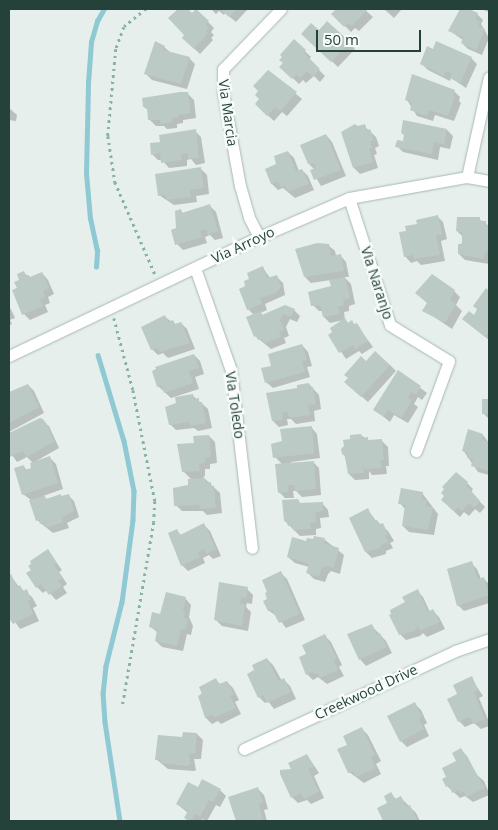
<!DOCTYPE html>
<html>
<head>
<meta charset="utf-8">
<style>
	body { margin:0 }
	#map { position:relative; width:498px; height:830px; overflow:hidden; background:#e6efeb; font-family:"Open Sans",sans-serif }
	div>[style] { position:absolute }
	.shadow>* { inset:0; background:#0003 }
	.stream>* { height:4.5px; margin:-2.25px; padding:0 2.25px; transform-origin:2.25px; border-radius:2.25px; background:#8ec9d4 }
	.building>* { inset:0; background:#bbcac4; transform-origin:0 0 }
	.path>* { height:2.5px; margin-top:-1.25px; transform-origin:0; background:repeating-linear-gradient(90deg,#86b3a5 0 2.5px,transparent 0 6.5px) }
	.roads { filter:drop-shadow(0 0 1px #a8b8b2) drop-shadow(0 0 1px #a8b8b2) }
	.minor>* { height:11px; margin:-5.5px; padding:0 5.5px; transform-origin:5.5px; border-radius:5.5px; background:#fff }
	span { translate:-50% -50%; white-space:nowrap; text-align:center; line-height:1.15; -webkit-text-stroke:5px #f7fbf9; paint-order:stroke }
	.street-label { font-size:14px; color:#24423a }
	.frame { position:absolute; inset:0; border:10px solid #24423a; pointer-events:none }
	.scale { position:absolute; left:316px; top:30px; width:105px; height:22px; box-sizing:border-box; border:2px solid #24423a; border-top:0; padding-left:6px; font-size:15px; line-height:18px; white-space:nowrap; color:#24423a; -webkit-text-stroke:4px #f7fbf9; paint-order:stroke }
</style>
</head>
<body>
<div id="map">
	<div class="shadow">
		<i style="clip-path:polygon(179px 9px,184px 9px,208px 22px,214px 28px,211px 32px,214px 35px,211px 38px,213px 40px,200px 54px,183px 38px,186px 35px,169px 18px)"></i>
		<i style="clip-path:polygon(211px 9px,248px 9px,236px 22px,225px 13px,224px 15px,219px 11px,216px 14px)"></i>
		<i style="clip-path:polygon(335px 9px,364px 9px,373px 17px,359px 31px,355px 28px,351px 32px,333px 14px,337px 10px)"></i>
		<i style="clip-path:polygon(384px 9px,402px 9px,394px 18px)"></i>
		<i style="clip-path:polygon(461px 9px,477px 14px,483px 20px,481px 24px,489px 38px,482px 55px,468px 49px,462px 43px,463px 40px,450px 31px)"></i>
		<i style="clip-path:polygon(480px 9px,489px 9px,489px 12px)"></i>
		<i style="clip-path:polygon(327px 23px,355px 49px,338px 67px,303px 34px,319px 32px)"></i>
		<i style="clip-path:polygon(294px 41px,311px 57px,309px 60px,325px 76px,320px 82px,314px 76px,306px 83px,303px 80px,299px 84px,281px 67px)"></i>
		<i style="clip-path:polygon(164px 47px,171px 53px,189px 58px,195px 64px,187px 89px,152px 80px,146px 74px)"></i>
		<i style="clip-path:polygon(471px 58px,477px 64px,466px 88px,451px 78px,450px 81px,428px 70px,421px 63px)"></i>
		<i style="clip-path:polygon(269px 71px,302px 99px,287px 116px,282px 112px,274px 121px,262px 110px)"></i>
		<i style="clip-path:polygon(9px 80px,10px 82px,9px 97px)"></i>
		<i style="clip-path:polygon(454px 91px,460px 97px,459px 101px,461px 103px,454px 121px,435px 115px,433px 121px,417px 116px,407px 100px)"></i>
		<i style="clip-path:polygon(188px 94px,194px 100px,196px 118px,183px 120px,183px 123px,177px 124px,177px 128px,167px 129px,164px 126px,156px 126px,150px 120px,148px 110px,144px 107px)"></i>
		<i style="clip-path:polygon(9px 108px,17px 115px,16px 121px,9px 120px)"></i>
		<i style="clip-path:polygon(364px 126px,376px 137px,379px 146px,375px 148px,377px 154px,374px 155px,378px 168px,360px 174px,354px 168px)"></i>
		<i style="clip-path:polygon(447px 130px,453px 136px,450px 149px,440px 147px,438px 160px,403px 152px,397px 146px,404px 143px,405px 136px,402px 133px)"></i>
		<i style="clip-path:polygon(195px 131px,201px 137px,205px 163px,196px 165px,191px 159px,187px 160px,187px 166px,169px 168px,162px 160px,158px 160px,152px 154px,161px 143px)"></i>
		<i style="clip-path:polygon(326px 135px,332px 142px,346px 176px,321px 186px,312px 171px,315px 170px,309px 164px)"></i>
		<i style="clip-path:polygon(288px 152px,294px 158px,299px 171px,302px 170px,308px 176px,314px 190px,295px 198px,283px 188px,278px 190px,272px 184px,266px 169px,277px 165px)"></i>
		<i style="clip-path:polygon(201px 169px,207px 175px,209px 194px,196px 196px,197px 202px,174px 205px,159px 195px)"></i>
		<i style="clip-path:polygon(210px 206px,216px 212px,223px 238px,215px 240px,210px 235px,205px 237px,207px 243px,183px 250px,177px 244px,181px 211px,184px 214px)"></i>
		<i style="clip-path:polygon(437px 216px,443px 222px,447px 239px,441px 241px,445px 261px,421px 265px,417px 261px,411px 263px,405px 256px,408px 232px)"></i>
		<i style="clip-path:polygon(479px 219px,489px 226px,489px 264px,465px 260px,459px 254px,463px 237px,457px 231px)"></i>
		<i style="clip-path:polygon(328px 245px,335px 251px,336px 256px,340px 255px,346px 262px,349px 277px,344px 277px,351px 284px,355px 304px,349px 306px,349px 311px,344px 312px,345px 320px,349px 324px,356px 324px,373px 347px,362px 354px,359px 351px,346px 359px,330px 335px,344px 320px,330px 323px,324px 317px,323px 311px,319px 311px,313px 305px,332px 287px,331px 280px,311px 283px,305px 277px)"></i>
		<i style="clip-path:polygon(263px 268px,270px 278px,277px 277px,283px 283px,285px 295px,265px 304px,267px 310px,260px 313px,264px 316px,294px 310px,300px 316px,297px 322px,290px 319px,286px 327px,289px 336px,284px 338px,286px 343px,271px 349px,255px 336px,254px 315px,248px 309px,247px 287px)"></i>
		<i style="clip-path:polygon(24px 273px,31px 278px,42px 273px,48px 280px,54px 294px,48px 297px,50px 303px,45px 305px,48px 312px,30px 320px,24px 314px,18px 289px)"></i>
		<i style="clip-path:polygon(486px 290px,489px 292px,489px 340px,464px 319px,474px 316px)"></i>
		<i style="clip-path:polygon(454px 291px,460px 297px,456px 305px,462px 311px,452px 329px,424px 310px)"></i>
		<i style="clip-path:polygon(9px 305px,15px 318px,10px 320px,12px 324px,9px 326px)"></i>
		<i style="clip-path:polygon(165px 317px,176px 325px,181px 323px,187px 329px,195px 349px,168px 358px,163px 353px,158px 355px,152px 349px)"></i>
		<i style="clip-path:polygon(302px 345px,308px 352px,312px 366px,307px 367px,310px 377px,273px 388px,266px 382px,272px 366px)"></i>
		<i style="clip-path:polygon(194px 355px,200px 361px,204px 374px,195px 377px,199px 389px,171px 398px,158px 386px)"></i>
		<i style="clip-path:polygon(366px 363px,390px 365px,396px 371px,368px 402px,352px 388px)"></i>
		<i style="clip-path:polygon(398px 371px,427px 393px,422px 400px,418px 397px,414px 404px,418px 407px,408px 423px,394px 415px,390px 422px,374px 409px)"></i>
		<i style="clip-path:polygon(309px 384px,319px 395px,321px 409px,314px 411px,315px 421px,296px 424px,291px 419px,287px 419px,288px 425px,279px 427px,273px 421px,298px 389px)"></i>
		<i style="clip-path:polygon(28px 385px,34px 391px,44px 413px,9px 432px,9px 394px)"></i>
		<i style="clip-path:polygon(192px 395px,208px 409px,212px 428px,198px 431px,194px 428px,176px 430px,170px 424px,177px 404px)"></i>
		<i style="clip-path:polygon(483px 400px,489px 400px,489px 419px,484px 414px)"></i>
		<i style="clip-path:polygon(40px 420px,49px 426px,59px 448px,36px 461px,50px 458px,56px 464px,63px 489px,43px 496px,48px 500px,68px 495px,74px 501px,79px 517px,67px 523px,69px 528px,53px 533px,37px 520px,31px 500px,23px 494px,23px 466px,28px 471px,33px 469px,33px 463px,27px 457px,17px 462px,9px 451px,9px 436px)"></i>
		<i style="clip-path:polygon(311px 427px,317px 434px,320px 458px,291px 462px,291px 464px,313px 462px,319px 468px,321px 495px,302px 497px,296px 491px,293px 491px,294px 498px,285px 498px,279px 492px,283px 465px,275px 457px,283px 442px)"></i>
		<i style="clip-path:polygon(361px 435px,370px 442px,382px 441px,388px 447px,389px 466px,386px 466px,387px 474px,372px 475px,369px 471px,369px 479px,355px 480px,349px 474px,343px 449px,351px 440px)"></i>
		<i style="clip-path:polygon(483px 435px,489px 443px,489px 475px,478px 472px,463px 450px)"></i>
		<i style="clip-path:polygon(209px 436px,215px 442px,217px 463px,210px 464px,210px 469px,205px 469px,205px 476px,203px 477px,220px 493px,222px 513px,207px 515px,203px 511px,182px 511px,176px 505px,192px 480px,184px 472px,178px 445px,195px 444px)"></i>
		<i style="clip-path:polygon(467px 483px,473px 489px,471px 492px,485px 507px,480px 513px,475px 509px,469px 516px,464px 512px,460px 517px,448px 506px)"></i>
		<i style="clip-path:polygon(422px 493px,438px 514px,434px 535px,409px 532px,403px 526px,405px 509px,400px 503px)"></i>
		<i style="clip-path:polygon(298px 500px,301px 504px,322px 503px,328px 510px,329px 517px,320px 518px,321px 528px,316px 529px,316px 535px,300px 536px,285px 521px)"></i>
		<i style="clip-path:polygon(368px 510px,376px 521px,388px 531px,394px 541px,390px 543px,393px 548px,386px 551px,386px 554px,372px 558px,366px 552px)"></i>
		<i style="clip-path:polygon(204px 525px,210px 531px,221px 556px,213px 559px,209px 555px,203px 558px,205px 563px,188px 571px,182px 565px,177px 531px,181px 535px)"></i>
		<i style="clip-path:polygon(325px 540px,344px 555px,340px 574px,331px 571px,328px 574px,325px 582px,314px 579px,308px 573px,309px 567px,295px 563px,288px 557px,307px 542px)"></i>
		<i style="clip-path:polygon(48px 551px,62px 570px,59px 572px,67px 584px,63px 587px,67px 593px,56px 600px,47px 590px,43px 593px,37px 587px,33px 570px)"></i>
		<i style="clip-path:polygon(471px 563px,477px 569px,481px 579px,484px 579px,489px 584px,489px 603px,464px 611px,458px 605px)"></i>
		<i style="clip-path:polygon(281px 573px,287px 579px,305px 620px,286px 628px,277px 616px,269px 611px,269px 600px)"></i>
		<i style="clip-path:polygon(11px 576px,19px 587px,32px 597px,37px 606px,33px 608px,39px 621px,20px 629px,9px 613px,9px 577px)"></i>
		<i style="clip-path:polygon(247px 589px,253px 595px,252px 604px,247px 603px,246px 607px,251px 612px,248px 631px,222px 626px,216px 620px)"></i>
		<i style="clip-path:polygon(417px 591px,423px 597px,430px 612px,433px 611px,439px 617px,445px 629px,427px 637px,423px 633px,420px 636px,406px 640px,400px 634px,406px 603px)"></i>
		<i style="clip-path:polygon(185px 598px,191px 605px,189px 617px,193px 626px,191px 635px,187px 634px,183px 651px,162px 647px,156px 641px,158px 633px,150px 626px,161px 616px)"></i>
		<i style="clip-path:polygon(371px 625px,386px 641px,392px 653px,366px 666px,360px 659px)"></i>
		<i style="clip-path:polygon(325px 636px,331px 642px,342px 665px,339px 667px,344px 676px,327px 684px,318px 677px,313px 680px,307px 674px,308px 654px)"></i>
		<i style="clip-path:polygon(267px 659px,273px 665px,282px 681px,284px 680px,290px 686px,296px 699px,274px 709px,268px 701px,265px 703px,259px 697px,256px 671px)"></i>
		<i style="clip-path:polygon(471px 678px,483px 696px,479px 698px,489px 722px,489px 726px,481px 729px,474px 723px,465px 727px,459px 721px,459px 694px)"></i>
		<i style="clip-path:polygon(216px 680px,221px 685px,227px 682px,233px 688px,239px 700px,235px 702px,241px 714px,221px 724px,218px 721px,212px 724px,206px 718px,199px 696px)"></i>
		<i style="clip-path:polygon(415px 704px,421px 710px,427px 723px,424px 725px,429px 736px,407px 747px,401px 741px)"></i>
		<i style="clip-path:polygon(362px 729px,368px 735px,381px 761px,376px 764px,381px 774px,364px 783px,349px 772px,349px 745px)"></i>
		<i style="clip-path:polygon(197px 734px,203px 740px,201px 759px,194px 759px,196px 770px,194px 771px,168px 769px,156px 759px,183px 738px)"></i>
		<i style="clip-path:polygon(461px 750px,467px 756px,477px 775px,484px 781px,489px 793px,489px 795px,473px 802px,465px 796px,460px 798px,447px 786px,447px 777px,458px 762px)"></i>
		<i style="clip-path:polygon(307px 755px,319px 773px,314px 776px,324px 798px,311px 804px,307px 800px,298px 803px,292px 797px,281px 774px,293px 770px)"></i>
		<i style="clip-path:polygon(198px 789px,220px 790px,226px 796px,220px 807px,216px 805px,207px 821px,202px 819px,201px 821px,189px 821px,185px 818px,188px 813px,177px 804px)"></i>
		<i style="clip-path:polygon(258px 789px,264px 795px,268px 809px,264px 810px,267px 821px,238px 821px,230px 797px)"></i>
		<i style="clip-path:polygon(391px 794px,397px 800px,401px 798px,416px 813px,420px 821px,385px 821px,379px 808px,389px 804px)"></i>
	</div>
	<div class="stream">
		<i style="left:96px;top:267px;width:16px;rotate:-86deg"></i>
		<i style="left:97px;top:251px;width:33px;rotate:-102deg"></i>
		<i style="left:90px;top:219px;width:46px;rotate:-95deg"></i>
		<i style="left:86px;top:173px;width:90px;rotate:-88.7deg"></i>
		<i style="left:88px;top:83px;width:41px;rotate:-85.8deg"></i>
		<i style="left:91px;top:42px;width:22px;rotate:-74deg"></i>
		<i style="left:97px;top:21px;width:14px;rotate:-60deg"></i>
		<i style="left:98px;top:355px;width:90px;rotate:73.2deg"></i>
		<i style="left:124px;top:441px;width:51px;rotate:78.7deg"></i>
		<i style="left:134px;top:491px;width:29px;rotate:92deg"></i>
		<i style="left:133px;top:520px;width:83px;rotate:97.6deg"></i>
		<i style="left:122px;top:602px;width:66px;rotate:104deg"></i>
		<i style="left:106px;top:666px;width:27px;rotate:96deg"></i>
		<i style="left:103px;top:693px;width:29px;rotate:86deg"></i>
		<i style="left:105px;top:722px;width:100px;rotate:81.4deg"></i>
	</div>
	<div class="building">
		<i style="clip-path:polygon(178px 9px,188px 9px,192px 13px,196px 9px,209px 21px,206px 25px,209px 28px,206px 31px,208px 33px,194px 49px,182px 38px,184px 35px,168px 18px)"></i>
		<i style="clip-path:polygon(220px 9px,237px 9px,229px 17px)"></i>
		<i style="clip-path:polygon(333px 9px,366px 9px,367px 10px,352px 26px,348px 23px,344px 27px,331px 14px,335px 10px)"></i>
		<i style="clip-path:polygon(460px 9px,469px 9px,478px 13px,475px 19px,480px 22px,478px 26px,485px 29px,476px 50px,461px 43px,463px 37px,448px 31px)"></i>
		<i style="clip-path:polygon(327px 21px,350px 42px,331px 62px,301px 34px,311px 23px,319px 30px)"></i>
		<i style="clip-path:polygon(294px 39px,306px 50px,304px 53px,320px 69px,313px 77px,307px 71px,300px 78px,296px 75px,292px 79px,279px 67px,283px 63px,279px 60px,282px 57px,280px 55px)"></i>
		<i style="clip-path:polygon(155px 41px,165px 46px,163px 50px,190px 57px,181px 84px,144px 74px)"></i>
		<i style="clip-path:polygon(436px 41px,472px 57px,460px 83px,450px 78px,452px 73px,446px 71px,444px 76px,420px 64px,427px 46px,433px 49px)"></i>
		<i style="clip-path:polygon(268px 70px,297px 92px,280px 111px,275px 107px,267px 116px,255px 104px,259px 99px,255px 95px,258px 91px,253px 86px)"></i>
		<i style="clip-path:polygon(412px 74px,455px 90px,453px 95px,455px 96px,448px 116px,429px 110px,427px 116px,410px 110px,412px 103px,405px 100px)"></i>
		<i style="clip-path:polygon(180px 92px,188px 92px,191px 113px,178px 115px,178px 117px,171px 118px,172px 122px,160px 124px,160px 120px,148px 120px,147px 107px,143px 107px,142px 98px)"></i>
		<i style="clip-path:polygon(403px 120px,447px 129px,444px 144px,434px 142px,432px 154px,395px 147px,397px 140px,403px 141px,404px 134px,401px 133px)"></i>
		<i style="clip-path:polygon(355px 124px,358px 126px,365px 124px,367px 130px,370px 129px,374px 140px,370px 142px,372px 148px,369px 149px,373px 162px,353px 168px,341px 132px)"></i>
		<i style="clip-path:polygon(196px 129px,199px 158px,188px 159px,188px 153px,181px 154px,182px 160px,161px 163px,160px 153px,151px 155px,150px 143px,160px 142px,159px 135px)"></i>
		<i style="clip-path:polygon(326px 134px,341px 170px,314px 180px,310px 170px,316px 168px,315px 165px,313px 163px,308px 164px,300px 145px)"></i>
		<i style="clip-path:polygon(288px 151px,296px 171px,302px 169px,309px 184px,288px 192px,285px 186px,280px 187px,278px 182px,271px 184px,265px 169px,276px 164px,274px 156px)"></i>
		<i style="clip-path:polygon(201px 167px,204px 188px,190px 190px,191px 197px,167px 200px,166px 195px,158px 196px,155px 174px)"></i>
		<i style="clip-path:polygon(210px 204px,218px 231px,208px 235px,206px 229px,200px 231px,202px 237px,175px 245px,171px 230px,176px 228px,175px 211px,181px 209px,182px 213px)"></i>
		<i style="clip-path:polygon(438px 215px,442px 234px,436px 235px,440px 255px,414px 259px,413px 255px,404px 257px,399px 232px,406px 231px,405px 226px,417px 224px,416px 220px)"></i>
		<i style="clip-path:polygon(457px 217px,480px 217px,480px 221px,486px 221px,486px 225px,489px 225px,489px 252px,486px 251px,483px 259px,458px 254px,458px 244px,462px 244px,462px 232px,456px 231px)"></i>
		<i style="clip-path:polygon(317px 243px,329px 244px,331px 256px,341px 254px,344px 271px,304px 277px,295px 249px)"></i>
		<i style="clip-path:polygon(263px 266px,267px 278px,277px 275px,281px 287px,276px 293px,260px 298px,262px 304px,247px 310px,239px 289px,245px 286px,244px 281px,249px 279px,247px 273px)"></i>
		<i style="clip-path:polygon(24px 271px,26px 276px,29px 275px,30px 277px,42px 272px,49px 288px,43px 291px,45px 297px,40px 299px,43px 306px,22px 315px,12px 290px,17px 288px,14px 282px,19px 280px,17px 274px)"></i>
		<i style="clip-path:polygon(432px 274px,455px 290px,450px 300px,456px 304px,445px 323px,422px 311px,427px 303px,415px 293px)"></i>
		<i style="clip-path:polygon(345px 277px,350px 298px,343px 300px,344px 305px,338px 307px,340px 314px,323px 317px,320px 305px,311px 306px,308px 292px,331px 286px,329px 280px)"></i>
		<i style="clip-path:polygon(486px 288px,489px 291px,489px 331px,485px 337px,462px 319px,469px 311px,474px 315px,476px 312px,477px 309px,473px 306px)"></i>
		<i style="clip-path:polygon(285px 305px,295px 309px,291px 317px,283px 314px,280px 320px,284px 330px,279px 332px,281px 337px,264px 343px,262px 339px,258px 340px,256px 336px,254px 337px,246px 317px,261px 311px,262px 315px)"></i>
		<i style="clip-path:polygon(165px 315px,168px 322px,173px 320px,175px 324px,181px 322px,190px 343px,160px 352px,157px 348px,151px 350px,141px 327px)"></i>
		<i style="clip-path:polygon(345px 318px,348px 323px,352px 320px,354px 324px,357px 323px,368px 341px,355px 349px,353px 345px,339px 353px,328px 335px,332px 332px,330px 328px)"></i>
		<i style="clip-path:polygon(302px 344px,307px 360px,302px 361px,305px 372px,265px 383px,261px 368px,271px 366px,268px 354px)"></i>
		<i style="clip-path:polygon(375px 351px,390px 365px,361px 397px,344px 382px,348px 378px,344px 375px,361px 356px,366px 361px)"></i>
		<i style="clip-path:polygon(194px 354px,199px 368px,189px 371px,193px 383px,164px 393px,161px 385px,157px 387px,152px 371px,156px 369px,155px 367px)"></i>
		<i style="clip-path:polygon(398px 370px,421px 386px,416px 395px,411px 392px,408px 398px,412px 400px,401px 418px,388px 410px,384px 417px,373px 410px)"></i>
		<i style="clip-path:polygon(309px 383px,310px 388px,313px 387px,316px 404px,308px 405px,310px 415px,289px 418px,288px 412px,282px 413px,283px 420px,272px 421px,266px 393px,297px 388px,297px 385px)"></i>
		<i style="clip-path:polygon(28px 384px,39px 407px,9px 423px,9px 392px)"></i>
		<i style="clip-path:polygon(193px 394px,194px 399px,199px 398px,199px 402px,202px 402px,206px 423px,190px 426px,190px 422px,169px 425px,165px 407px,176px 403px,175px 397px)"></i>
		<i style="left:482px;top:399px;width:7px;height:15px"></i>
		<i style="clip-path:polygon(40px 418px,43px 419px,48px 426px,54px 442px,26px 457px,23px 451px,10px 457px,9px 433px)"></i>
		<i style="clip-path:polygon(312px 426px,314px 453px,273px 458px,271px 444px,282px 441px,280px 429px)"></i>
		<i style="clip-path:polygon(468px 429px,483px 434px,482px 440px,489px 442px,489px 471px,471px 466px,473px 459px,467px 458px,468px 453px,462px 451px)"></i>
		<i style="clip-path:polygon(361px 434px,362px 438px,368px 437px,368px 440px,382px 439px,384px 460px,381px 460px,381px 468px,365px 469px,363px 462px,364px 473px,348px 474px,345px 456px,342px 454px,341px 449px,344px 446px,343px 440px,350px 439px,350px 435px)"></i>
		<i style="clip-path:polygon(209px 435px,211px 457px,205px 458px,205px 463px,199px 464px,200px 471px,182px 472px,177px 444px,194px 443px,193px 436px)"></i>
		<i style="clip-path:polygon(50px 456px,58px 483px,22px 495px,14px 468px,24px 465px,25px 470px,31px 468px,30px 463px)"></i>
		<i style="clip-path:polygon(314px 461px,316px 489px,295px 491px,294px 485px,288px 485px,288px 492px,278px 493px,275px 464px)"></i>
		<i style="clip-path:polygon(456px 472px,468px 482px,466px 485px,480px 501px,474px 508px,469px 503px,462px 511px,458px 507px,454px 511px,441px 500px,444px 496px,441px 493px,444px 489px,442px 487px)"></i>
		<i style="clip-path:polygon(205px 478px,206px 483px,211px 482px,211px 486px,214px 486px,216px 508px,200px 509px,199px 505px,174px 506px,173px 488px,188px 485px,188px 479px)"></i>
		<i style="clip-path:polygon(401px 488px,423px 492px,422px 499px,427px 500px,426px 506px,433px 507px,428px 530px,402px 526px,405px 505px,398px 504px)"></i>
		<i style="clip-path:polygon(61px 494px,61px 496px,69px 494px,74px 511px,62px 517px,63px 522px,46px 528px,45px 523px,40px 524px,39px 520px,36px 521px,29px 500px,45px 496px,46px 499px)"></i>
		<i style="clip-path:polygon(298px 499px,299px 503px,323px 502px,323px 511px,315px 512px,316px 523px,310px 523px,311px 529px,293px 530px,292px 525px,288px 526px,287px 522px,284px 521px,282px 500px)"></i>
		<i style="clip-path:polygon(368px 508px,374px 521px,377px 520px,380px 524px,383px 523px,388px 535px,385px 536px,388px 542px,381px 545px,380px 548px,365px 552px,349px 518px)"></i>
		<i style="clip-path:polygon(204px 523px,216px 549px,206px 554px,204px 549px,198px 552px,200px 557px,181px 566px,168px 533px,177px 529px,180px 535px)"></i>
		<i style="clip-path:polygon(314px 536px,325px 538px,324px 543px,339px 548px,334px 568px,325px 566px,322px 568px,319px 577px,306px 573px,309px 564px,287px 557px,292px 537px,306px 541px,307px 538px,313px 539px)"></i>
		<i style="clip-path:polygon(48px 549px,57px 563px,54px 565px,62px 578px,58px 580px,62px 586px,49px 595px,41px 584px,36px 588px,26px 573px,31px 570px,28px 566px,31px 564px,30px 561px)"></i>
		<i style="clip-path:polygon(472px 561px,478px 579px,484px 577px,489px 595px,457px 606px,447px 569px)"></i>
		<i style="clip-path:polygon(281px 571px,300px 614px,279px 623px,272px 610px,268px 611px,263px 601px,267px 599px,265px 593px,267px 592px,262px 580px)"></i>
		<i style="clip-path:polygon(11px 574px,17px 587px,20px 585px,23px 591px,27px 589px,31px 600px,28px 601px,33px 614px,13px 624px,9px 618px,9px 575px)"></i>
		<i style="clip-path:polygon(219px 582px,248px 587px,246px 598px,241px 597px,240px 604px,245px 604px,242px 626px,214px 620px)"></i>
		<i style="clip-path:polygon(418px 589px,428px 612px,433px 609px,440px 622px,420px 631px,418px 626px,414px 631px,399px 635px,389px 615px,391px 614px,390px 610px,405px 602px,402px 597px)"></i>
		<i style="clip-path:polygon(166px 592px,186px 597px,183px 611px,185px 611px,184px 618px,188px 619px,185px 630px,181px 629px,177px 646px,155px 641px,157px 630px,149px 627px,152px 612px,160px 614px)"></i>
		<i style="clip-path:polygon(372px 624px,377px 635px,380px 633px,387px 647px,359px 660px,347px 634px)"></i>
		<i style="clip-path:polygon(325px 634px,337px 659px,334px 660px,338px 670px,320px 678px,317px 673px,314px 675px,312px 672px,306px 675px,299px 657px,306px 654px,302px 645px)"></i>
		<i style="clip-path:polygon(267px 658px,279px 681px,284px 678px,291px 692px,267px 703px,263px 695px,258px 698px,247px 674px,254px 670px,252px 665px)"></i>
		<i style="clip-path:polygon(472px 676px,478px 690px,474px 692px,484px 717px,487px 718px,473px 724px,470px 717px,458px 722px,447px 699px,457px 694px,453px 685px)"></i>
		<i style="clip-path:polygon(216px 678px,219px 684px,227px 681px,234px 694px,230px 696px,236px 708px,214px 718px,212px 715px,205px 718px,198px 696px,202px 694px,199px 687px)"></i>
		<i style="clip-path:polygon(415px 702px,422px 717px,419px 719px,424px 729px,400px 742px,387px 716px)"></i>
		<i style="clip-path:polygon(362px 727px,375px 755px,371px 757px,376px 768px,356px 777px,354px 772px,348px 773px,337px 749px,347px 745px,343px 736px)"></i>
		<i style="clip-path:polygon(183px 732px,197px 733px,195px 754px,189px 753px,191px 764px,187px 766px,161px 763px,161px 760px,155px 760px,158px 735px,182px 737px)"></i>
		<i style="clip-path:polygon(461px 748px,485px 788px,466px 797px,464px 791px,460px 793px,459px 790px,452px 793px,449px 785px,446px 787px,442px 779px,446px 777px,442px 768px,456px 761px,452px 753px)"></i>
		<i style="clip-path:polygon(307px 754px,314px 767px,308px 769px,319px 792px,304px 799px,301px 793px,291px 798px,280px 774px,280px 770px,291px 769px,288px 763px)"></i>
		<i style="clip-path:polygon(202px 779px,221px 789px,213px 802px,209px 800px,200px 817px,196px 814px,190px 821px,184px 818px,188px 811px,176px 804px,188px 782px,198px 787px)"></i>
		<i style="clip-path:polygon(258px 787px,263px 802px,259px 804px,263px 821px,236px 821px,228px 797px)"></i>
		<i style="clip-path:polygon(391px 792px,395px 799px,401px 796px,406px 807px,410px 805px,417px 820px,383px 821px,377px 808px,387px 803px,384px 796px)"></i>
	</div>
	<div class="path">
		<i style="left:146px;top:9px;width:28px;rotate:141deg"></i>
		<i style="left:124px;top:27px;width:23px;rotate:110deg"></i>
		<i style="left:116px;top:49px;width:87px;rotate:95.3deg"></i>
		<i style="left:108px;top:136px;width:47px;rotate:81.3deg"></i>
		<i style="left:115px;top:182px;width:100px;rotate:66.5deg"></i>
		<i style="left:114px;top:318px;width:74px;rotate:75.2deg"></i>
		<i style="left:133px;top:390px;width:113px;rotate:78.8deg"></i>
		<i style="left:155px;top:501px;width:21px;rotate:93deg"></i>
		<i style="left:154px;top:522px;width:185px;rotate:99.7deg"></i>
	</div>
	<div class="roads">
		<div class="minor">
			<i style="left:467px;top:177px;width:102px;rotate:-77.6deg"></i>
			<i style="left:349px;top:198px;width:133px;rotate:72.1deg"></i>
			<i style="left:390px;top:325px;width:69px;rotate:31.4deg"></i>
			<i style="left:449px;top:361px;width:96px;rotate:110.1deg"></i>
			<i style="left:259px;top:237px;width:22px;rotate:-117deg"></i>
			<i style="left:249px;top:217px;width:32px;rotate:-106deg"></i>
			<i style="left:240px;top:186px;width:96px;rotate:-100.3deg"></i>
			<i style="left:223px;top:92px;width:23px;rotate:-90deg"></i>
			<i style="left:223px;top:69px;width:83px;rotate:-46deg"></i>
			<i style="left:195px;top:268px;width:108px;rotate:70.6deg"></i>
			<i style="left:231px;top:370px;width:179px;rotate:83.3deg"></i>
			<i style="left:9px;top:356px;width:277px;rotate:-25.5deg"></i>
			<i style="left:259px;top:237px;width:98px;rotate:-23.4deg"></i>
			<i style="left:349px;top:198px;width:120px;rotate:-10.1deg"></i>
			<i style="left:467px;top:177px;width:22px;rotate:10deg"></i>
			<i style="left:244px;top:749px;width:233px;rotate:-24.9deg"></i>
			<i style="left:455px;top:651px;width:36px;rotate:-19deg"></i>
		</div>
	</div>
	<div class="street-label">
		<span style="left:228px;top:113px;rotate:82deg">Via Marcia</span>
		<span style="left:243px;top:245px;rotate:-25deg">Via Arroyo</span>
		<span style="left:377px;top:283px;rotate:72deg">Via Naranjo</span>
		<span style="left:235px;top:405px;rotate:82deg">Via Toledo</span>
		<span style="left:366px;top:692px;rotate:-25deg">Creekwood Drive</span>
	</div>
	<div class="frame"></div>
	<div class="scale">50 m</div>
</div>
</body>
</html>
